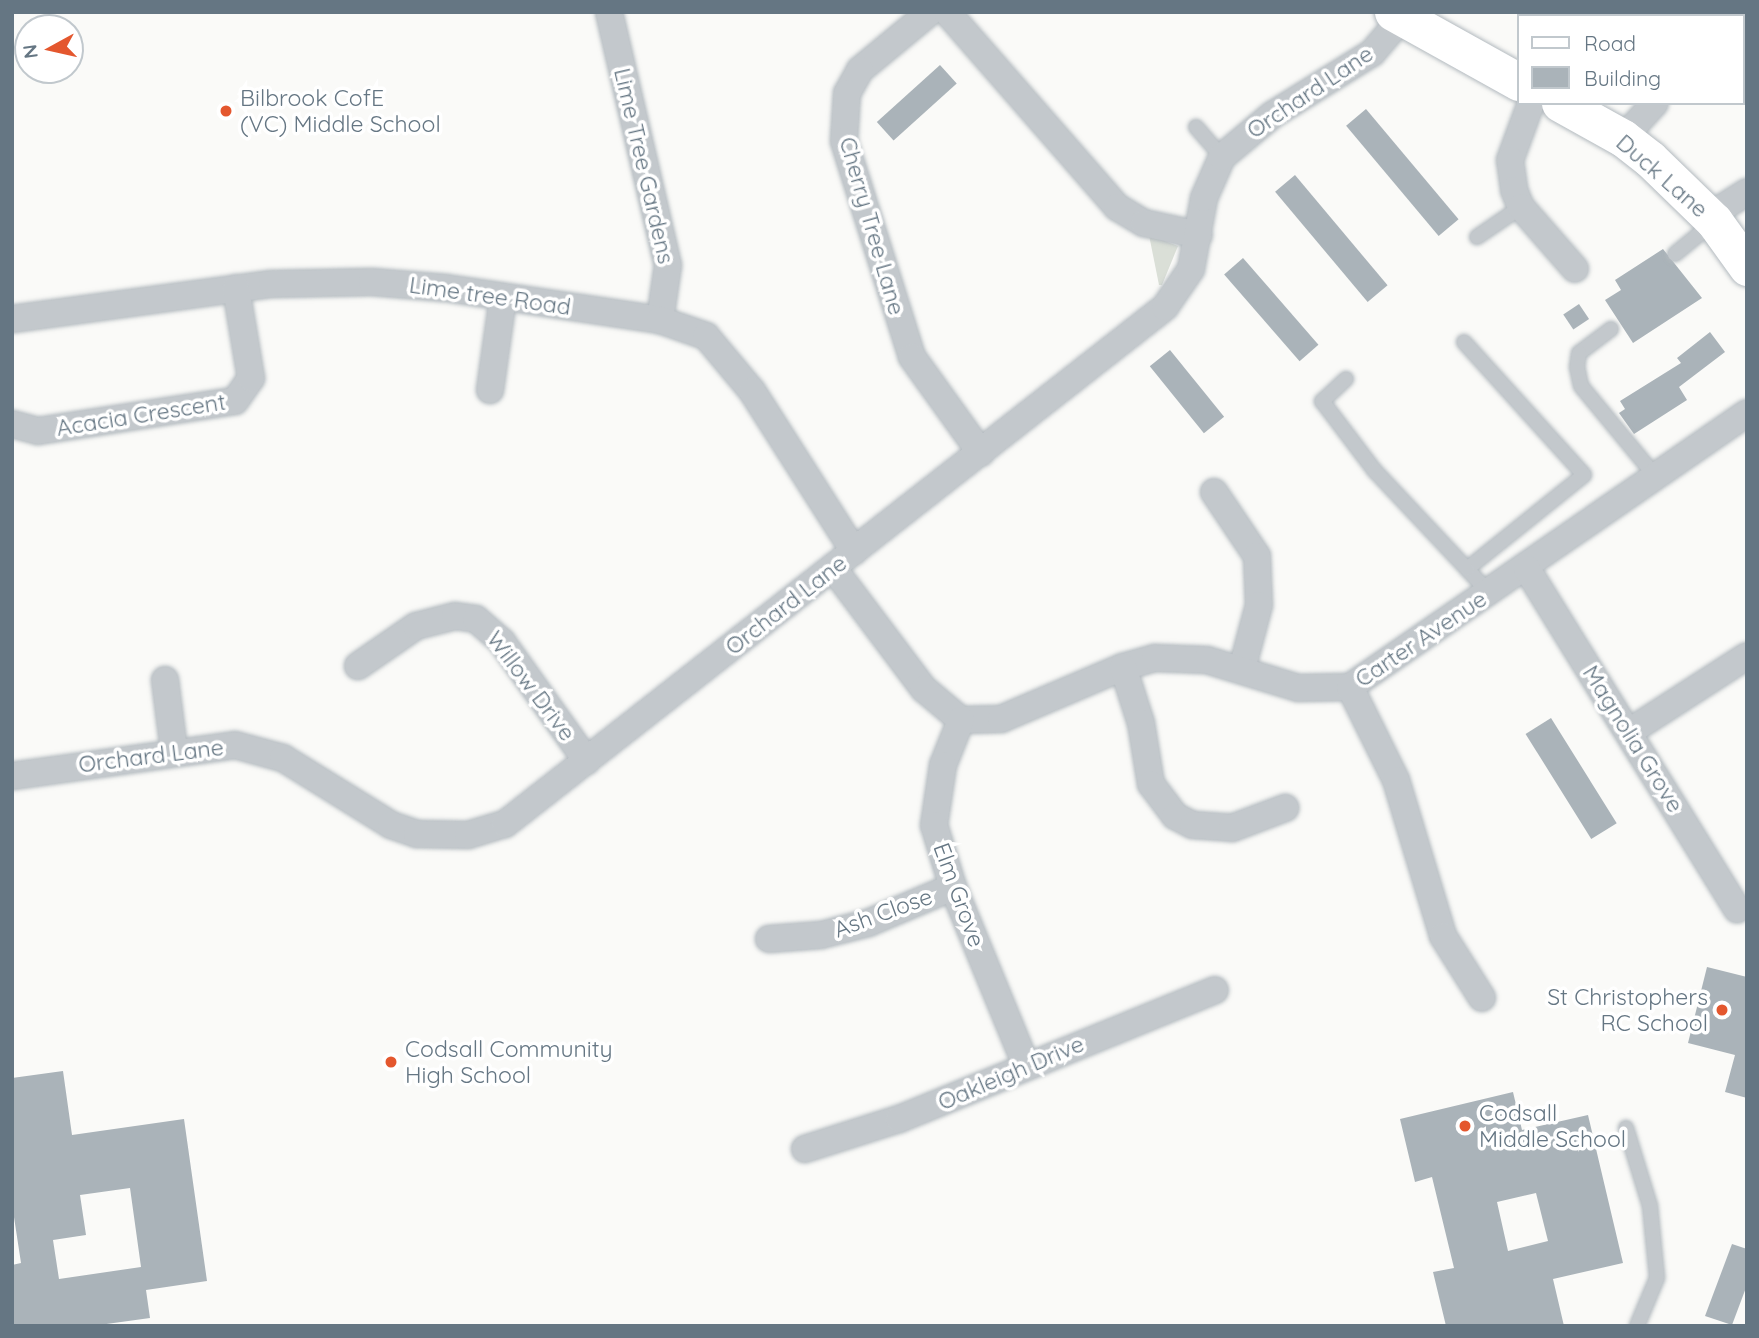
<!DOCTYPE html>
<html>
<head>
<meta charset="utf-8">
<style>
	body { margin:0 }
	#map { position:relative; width:1759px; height:1338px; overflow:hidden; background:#fafaf8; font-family:Quicksand,sans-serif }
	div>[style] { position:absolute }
	.green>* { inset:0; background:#dadfd7 }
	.building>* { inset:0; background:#aab3b9; transform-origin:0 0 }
	.roads { filter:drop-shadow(0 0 2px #b3babf) drop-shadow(0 0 2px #b3babf) }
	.lane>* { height:14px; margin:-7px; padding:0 7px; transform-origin:7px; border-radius:7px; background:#c3c8cc }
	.street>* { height:26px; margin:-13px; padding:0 13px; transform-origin:13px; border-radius:13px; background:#c3c8cc }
	.secondary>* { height:37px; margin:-18.5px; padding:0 18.5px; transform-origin:18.5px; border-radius:18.5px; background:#fff }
	.dots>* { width:19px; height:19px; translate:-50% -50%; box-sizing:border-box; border:4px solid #fff; border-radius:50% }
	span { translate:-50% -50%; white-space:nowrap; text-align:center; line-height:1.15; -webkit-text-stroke:7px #fff; paint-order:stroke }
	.street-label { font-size:23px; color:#657683 }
	.poi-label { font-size:23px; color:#657683 }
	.left { translate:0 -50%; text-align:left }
	.right { translate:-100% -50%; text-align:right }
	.frame { position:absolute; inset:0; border:14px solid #657683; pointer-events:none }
	.legend { position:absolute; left:1517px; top:14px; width:228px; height:91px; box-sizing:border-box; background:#fff; border:2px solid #c1c8cd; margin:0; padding:9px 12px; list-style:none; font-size:21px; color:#657683 }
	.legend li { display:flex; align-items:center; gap:14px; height:35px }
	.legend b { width:35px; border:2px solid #c1c8cd }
	.north { position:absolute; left:14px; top:14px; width:70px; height:70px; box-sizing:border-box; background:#fff; border:2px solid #c1c8cd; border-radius:50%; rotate:262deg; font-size:19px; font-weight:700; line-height:28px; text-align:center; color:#657683 }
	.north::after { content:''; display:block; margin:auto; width:24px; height:32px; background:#e4572e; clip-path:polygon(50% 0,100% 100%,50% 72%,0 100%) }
</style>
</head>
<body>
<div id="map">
	<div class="green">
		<i style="clip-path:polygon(1149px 235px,1178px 246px,1162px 285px,1159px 285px)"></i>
	</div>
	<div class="building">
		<i style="left:940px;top:65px;width:25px;height:85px;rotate:48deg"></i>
		<i style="left:1366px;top:109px;width:144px;height:26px;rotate:50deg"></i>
		<i style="left:1295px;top:175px;width:144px;height:26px;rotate:50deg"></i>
		<i style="clip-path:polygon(1663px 249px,1702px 298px,1633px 343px,1605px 300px,1621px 290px,1615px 280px)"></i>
		<i style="left:1243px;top:258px;width:115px;height:25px;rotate:49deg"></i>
		<i style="left:1579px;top:304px;width:18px;height:19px;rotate:56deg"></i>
		<i style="clip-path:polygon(1710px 332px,1725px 352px,1679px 387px,1687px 400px,1634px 434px,1619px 413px,1625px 409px,1620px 401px,1681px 363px,1677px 358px)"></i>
		<i style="left:1170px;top:350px;width:86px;height:26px;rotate:51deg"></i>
		<i style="left:1551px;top:718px;width:124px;height:30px;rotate:58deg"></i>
		<i style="clip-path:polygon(1707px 967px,1747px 977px,1747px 1098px,1725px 1092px,1735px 1055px,1688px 1043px)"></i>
		<i style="clip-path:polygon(evenodd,63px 1071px,72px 1135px,184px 1119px,207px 1281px,146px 1290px,150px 1318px,92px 1326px,12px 1326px,12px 1265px,21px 1263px,12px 1204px,12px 1078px,63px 1071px,130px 1188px,141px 1267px,59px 1279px,53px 1240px,86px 1235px,80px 1195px,130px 1188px)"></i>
		<i style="clip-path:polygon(evenodd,1513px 1092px,1522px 1130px,1588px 1115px,1623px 1263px,1553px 1279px,1564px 1326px,1446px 1326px,1433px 1272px,1454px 1268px,1432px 1177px,1415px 1182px,1400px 1119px,1513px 1092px,1536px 1193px,1548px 1241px,1508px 1251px,1497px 1202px,1536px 1193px)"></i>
		<i style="clip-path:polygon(1732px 1244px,1747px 1249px,1747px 1285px,1732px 1325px,1705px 1316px)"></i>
	</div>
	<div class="roads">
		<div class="lane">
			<i style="left:1196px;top:127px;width:40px;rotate:49deg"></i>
			<i style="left:1477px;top:237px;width:53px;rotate:-34.3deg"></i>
			<i style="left:1675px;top:254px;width:50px;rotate:-39.4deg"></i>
			<i style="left:1611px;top:329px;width:40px;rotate:143deg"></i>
			<i style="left:1579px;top:353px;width:14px;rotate:98deg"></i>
			<i style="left:1577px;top:367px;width:19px;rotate:78deg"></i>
			<i style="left:1581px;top:386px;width:118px;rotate:50.5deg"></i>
			<i style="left:1464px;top:342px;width:179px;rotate:47.9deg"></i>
			<i style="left:1584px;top:475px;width:150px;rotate:141.2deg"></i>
			<i style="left:1467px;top:569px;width:33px;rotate:47deg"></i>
			<i style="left:1346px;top:379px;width:33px;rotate:137deg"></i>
			<i style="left:1322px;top:401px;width:88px;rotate:52.9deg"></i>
			<i style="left:1375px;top:471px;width:134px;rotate:46.8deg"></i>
			<i style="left:1626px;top:1128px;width:82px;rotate:72.9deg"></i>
			<i style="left:1650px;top:1206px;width:72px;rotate:84.4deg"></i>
			<i style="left:1657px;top:1278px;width:52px;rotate:112.6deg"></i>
		</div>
		<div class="street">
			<i style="left:609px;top:12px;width:260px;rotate:76.9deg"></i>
			<i style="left:668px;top:265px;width:56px;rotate:98.3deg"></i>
			<i style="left:930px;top:12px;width:91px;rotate:140.4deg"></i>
			<i style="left:860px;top:70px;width:26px;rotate:119deg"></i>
			<i style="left:847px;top:93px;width:48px;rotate:93.6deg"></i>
			<i style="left:844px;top:141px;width:226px;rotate:72.5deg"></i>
			<i style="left:912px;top:357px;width:118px;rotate:54.3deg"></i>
			<i style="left:947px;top:12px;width:259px;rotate:48.9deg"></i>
			<i style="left:1117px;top:207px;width:31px;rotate:31deg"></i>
			<i style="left:1144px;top:223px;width:56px;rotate:12.3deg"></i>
			<i style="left:1671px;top:12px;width:4px;rotate:63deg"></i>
			<i style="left:1531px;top:103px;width:61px;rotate:110.2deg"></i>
			<i style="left:1510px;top:160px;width:30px;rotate:82deg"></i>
			<i style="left:1514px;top:190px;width:18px;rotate:68deg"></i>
			<i style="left:1521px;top:207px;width:82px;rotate:48.9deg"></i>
			<i style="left:1623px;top:138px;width:47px;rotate:-47.6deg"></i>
			<i style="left:1714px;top:221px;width:13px;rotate:-63deg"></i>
			<i style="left:1720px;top:209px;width:32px;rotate:-32deg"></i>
			<i style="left:12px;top:319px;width:262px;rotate:-7.7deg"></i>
			<i style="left:272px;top:284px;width:100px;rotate:-1.1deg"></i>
			<i style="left:372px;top:282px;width:74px;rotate:4.6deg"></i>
			<i style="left:446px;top:288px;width:216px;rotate:8.5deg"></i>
			<i style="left:660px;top:320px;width:49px;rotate:19.2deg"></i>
			<i style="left:706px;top:336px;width:72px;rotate:50.1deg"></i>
			<i style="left:752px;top:391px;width:190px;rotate:57.5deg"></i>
			<i style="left:490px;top:390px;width:93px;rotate:-82deg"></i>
			<i style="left:12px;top:424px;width:27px;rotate:15deg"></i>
			<i style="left:38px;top:431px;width:199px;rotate:-8.7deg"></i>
			<i style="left:235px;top:401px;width:28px;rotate:-55deg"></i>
			<i style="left:251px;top:378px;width:91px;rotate:-99.5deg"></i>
			<i style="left:1214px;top:492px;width:77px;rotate:56.1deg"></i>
			<i style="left:1257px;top:556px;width:49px;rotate:87.7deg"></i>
			<i style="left:1259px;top:605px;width:66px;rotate:104.9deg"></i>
			<i style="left:833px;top:568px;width:151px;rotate:53.1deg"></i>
			<i style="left:924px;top:689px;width:48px;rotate:40deg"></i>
			<i style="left:961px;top:720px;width:40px;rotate:-1.4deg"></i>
			<i style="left:1001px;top:719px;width:133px;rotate:-23.1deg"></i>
			<i style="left:1123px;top:667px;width:33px;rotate:-16deg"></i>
			<i style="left:1155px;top:658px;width:52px;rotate:2.2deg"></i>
			<i style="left:1207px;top:660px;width:95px;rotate:17.1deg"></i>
			<i style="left:1298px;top:688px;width:52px;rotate:-1.1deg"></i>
			<i style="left:1350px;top:687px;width:482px;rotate:-34.6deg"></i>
			<i style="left:1527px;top:569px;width:400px;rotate:58.3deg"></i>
			<i style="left:358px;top:666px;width:70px;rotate:-34.6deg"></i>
			<i style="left:416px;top:626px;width:40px;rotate:-14.4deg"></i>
			<i style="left:455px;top:616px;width:21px;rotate:8deg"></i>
			<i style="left:476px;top:619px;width:35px;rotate:41deg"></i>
			<i style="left:502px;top:642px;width:146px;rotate:54.5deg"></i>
			<i style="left:1123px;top:667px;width:59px;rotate:72.2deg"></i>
			<i style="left:1141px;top:723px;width:62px;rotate:80.7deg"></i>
			<i style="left:1151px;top:784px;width:40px;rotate:53deg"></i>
			<i style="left:1175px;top:816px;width:20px;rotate:27deg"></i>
			<i style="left:1193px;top:825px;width:39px;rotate:4deg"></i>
			<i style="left:1232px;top:828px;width:57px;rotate:-20.7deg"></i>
			<i style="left:165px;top:680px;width:71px;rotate:82.7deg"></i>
			<i style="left:1350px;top:687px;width:104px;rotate:63.7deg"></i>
			<i style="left:1396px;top:780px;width:163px;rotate:73.2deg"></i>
			<i style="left:1443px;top:936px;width:73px;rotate:57.8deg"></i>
			<i style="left:961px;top:720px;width:48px;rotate:111.8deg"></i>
			<i style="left:943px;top:765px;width:61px;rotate:98.5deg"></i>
			<i style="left:934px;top:825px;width:65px;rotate:73deg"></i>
			<i style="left:953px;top:887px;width:192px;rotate:67.7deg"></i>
			<i style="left:1629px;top:732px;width:140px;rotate:-32.8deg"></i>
			<i style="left:12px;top:776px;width:225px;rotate:-7.9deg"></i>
			<i style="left:235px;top:745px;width:50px;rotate:15.2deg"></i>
			<i style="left:283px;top:758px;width:127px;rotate:31.8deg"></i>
			<i style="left:391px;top:825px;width:28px;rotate:19deg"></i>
			<i style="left:417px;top:834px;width:51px;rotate:1.1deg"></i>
			<i style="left:468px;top:835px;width:39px;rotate:-17deg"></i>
			<i style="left:505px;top:824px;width:838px;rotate:-38.07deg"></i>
			<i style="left:1165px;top:307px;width:46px;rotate:-55.6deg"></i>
			<i style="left:1191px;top:269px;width:72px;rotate:-79.6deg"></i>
			<i style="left:1204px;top:198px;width:45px;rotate:-66.3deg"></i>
			<i style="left:1222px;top:157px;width:65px;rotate:-40deg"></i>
			<i style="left:1272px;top:115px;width:118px;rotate:-31.8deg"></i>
			<i style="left:1372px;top:53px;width:46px;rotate:-49.4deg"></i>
			<i style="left:769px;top:939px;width:52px;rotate:-4.4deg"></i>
			<i style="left:821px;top:935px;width:49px;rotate:-14.3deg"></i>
			<i style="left:868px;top:923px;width:92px;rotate:-23deg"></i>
			<i style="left:805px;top:1149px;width:99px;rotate:-17.7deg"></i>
			<i style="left:899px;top:1119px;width:341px;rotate:-22.2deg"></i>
		</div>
		<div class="secondary">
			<i style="left:1393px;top:12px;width:144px;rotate:29.1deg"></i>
			<i style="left:1560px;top:103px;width:72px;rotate:29.1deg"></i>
			<i style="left:1623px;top:138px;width:34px;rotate:38deg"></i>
			<i style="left:1650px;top:159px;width:89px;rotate:44.1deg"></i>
			<i style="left:1714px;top:221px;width:57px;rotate:54.3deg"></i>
		</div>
	</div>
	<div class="dots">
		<i style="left:226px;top:111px;background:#e4572e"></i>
		<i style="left:1722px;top:1010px;background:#e4572e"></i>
		<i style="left:391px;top:1062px;background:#e4572e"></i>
		<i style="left:1465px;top:1126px;background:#e4572e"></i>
	</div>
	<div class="street-label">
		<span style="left:1310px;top:92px;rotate:-34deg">Orchard Lane</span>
		<span style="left:644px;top:166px;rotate:77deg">Lime Tree Gardens</span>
		<span style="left:1662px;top:176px;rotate:41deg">Duck Lane</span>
		<span style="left:872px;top:226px;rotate:74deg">Cherry Tree Lane</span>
		<span style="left:490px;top:296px;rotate:8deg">Lime tree Road</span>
		<span style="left:141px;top:415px;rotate:-9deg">Acacia Crescent</span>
		<span style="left:786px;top:605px;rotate:-38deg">Orchard Lane</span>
		<span style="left:1421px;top:639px;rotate:-34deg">Carter Avenue</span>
		<span style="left:531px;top:686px;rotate:53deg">Willow Drive</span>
		<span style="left:1633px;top:739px;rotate:58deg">Magnolia Grove</span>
		<span style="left:151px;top:756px;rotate:-7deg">Orchard Lane</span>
		<span style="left:959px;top:895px;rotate:70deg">Elm Grove</span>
		<span style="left:883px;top:913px;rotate:-20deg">Ash Close</span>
		<span style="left:1011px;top:1073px;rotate:-23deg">Oakleigh Drive</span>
	</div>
	<div class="poi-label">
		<span class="left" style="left:240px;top:111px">Bilbrook CofE<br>(VC) Middle School</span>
		<span class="right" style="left:1708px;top:1010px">St Christophers<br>RC School</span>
		<span class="left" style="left:405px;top:1062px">Codsall Community<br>High School</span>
		<span class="left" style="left:1479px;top:1126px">Codsall<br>Middle School</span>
	</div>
	<div class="frame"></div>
	<ul class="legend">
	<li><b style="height:9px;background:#fff"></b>Road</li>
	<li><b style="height:19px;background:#aab3b9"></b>Building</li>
	</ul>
	<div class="north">N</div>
</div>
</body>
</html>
